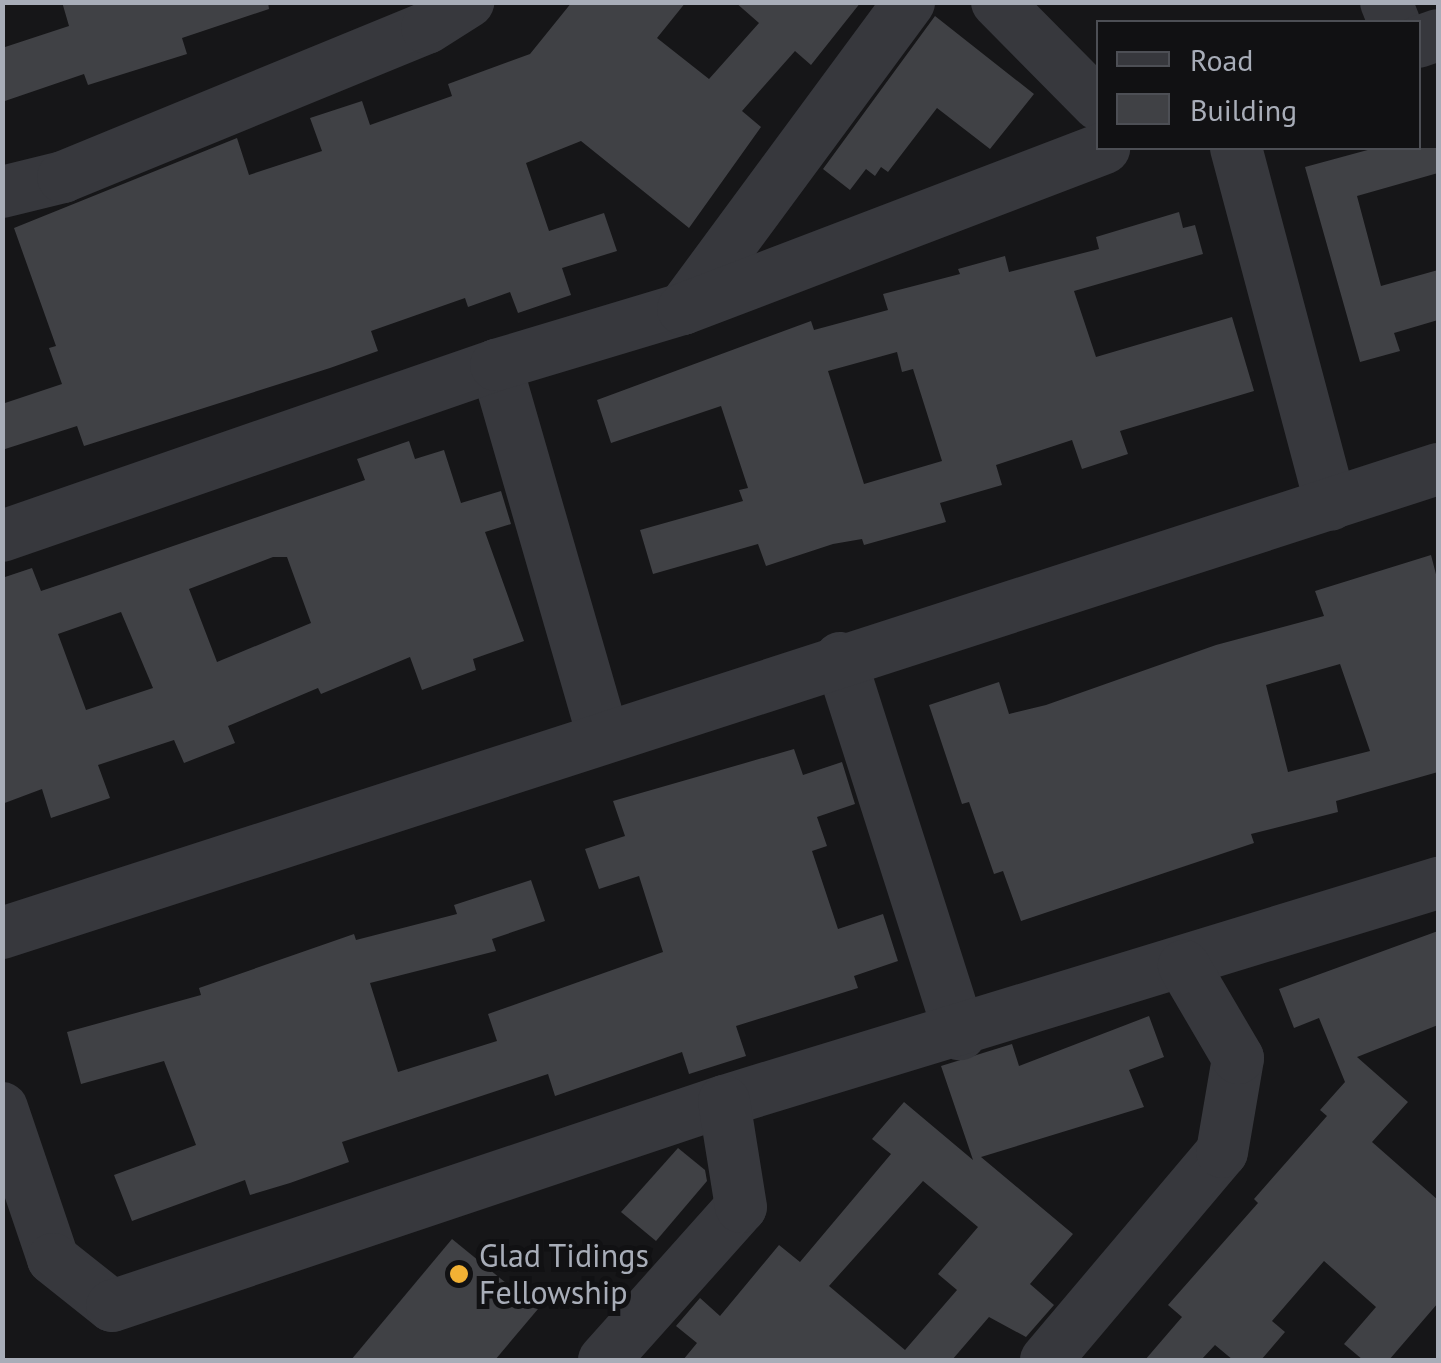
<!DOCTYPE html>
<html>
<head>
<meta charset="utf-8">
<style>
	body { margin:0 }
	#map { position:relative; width:1441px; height:1363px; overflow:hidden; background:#161618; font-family:"PT Sans",sans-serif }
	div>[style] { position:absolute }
	.building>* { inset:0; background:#404145 }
	.street>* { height:52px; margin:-26px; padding:0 26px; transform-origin:26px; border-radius:26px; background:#37383d }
	.dots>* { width:28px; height:28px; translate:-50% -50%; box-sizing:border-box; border:5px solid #111113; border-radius:50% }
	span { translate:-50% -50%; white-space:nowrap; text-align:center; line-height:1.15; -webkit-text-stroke:10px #111113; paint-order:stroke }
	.poi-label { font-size:32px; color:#a8adb8 }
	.left { translate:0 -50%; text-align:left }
	.frame { position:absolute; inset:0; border:5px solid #a8adb8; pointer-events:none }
	.legend { position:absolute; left:1096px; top:20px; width:325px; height:130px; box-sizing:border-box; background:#111113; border:2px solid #4d4f55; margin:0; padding:12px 18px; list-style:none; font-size:30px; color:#a8adb8 }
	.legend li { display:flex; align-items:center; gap:20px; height:50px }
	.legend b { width:50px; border:2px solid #4d4f55 }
</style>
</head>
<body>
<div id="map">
	<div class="building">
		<i style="clip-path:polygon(62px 2px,268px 2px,269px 9px,182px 38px,187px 54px,88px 85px,84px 74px,2px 102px,2px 48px,69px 26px)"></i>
		<i style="clip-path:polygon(572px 2px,686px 2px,657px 38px,709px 79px,759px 23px,735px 2px,861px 2px,811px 65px,795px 51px,742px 111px,761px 127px,689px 228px,581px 141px,526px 163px,549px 231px,604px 213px,617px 251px,562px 268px,571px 295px,518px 313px,510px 292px,468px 307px,465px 298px,371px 331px,378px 351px,330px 368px,84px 446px,77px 426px,2px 450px,2px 404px,62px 384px,49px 348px,56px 346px,14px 228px,237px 138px,249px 175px,322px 151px,310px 118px,362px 101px,370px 125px,452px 96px,448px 84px,530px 54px)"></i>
		<i style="clip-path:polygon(935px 16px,1034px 94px,990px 149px,937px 108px,888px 172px,881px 167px,875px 176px,866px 169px,850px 190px,823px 169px)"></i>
		<i style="clip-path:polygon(1375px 148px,1438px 148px,1438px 173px,1357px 196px,1381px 286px,1438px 270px,1438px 320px,1394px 333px,1400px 351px,1360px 362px,1305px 167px)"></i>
		<i style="clip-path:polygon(evenodd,1179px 212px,1183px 228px,1195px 225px,1203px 254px,1074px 291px,1096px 357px,1232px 317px,1254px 391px,1120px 431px,1128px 454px,1082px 469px,1072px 440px,996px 465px,1002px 485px,940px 503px,946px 522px,864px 545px,862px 539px,833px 544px,766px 566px,758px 544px,653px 574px,640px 530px,743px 501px,739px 490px,748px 488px,721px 406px,611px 443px,597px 400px,811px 321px,814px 330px,888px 310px,883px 294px,960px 274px,958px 269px,1005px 256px,1009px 272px,1099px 249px,1096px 237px,1179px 212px,897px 352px,902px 372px,913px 369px,942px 461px,864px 484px,828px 371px,897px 352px)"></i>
		<i style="clip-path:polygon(evenodd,409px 441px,415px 459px,444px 450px,461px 503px,501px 491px,511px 524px,485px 532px,524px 641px,473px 659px,476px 670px,422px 690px,410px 657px,321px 694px,318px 688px,228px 726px,235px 743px,184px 763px,174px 740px,98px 765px,110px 798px,51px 818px,42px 789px,2px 804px,2px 578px,32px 568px,41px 591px,86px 576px,365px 480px,357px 459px,409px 441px,273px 557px,287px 557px,311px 623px,217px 662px,189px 589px,273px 557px,409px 441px,121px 612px,153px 688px,86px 710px,58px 634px,121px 612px)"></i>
		<i style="clip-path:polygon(evenodd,1431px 555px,1438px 582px,1438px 772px,1336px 801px,1338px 812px,1251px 834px,1254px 843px,1021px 921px,1003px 871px,994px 874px,969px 802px,962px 804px,929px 705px,999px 682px,1009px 714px,1046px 705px,1216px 645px,1324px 616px,1315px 591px,1431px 555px,1340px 664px,1370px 751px,1288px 772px,1266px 685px,1340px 664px)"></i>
		<i style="clip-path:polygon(794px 749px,803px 775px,842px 762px,855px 804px,817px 817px,827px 846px,812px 851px,838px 929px,883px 914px,898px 961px,854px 976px,858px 988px,736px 1026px,746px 1056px,689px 1074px,682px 1052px,555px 1096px,548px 1074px,342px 1142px,349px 1162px,290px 1183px,250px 1195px,245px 1180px,132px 1221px,114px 1175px,196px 1145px,164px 1061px,81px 1084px,67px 1032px,201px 995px,199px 988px,354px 934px,356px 940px,457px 914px,454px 905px,531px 880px,545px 921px,492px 939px,496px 951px,370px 983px,398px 1072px,497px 1041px,488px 1014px,663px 952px,639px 876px,599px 889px,585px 849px,625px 836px,613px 801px)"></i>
		<i style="clip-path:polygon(1438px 931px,1438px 1025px,1357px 1057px,1408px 1102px,1372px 1142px,1438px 1200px,1438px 1303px,1389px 1360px,1363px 1360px,1344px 1344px,1376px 1307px,1324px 1261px,1272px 1321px,1285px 1332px,1261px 1360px,1233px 1360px,1215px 1345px,1201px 1360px,1145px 1360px,1182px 1317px,1168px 1305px,1258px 1203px,1254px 1199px,1327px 1116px,1320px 1110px,1345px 1082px,1319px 1018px,1294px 1028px,1279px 989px)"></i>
		<i style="clip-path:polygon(evenodd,1149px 1016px,1164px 1057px,1129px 1070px,1144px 1107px,981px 1157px,1073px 1234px,1030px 1284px,1054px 1305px,1026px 1337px,989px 1317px,952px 1360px,683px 1360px,697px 1343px,676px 1326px,700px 1298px,720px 1316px,779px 1245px,800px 1262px,891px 1154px,872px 1139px,904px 1102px,973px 1160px,941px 1066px,1012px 1044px,1019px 1066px,1149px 1016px,923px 1181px,978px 1227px,938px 1274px,957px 1290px,905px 1350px,829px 1286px,923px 1181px)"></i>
		<i style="clip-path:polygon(678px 1148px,705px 1170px,707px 1181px,656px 1241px,621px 1212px)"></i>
		<i style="clip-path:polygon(452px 1239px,538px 1309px,495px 1360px,351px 1360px)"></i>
	</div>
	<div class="street">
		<i style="left:997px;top:2px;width:144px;rotate:45.3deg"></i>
		<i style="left:1386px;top:2px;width:22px;rotate:68deg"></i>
		<i style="left:1418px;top:42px;width:21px;rotate:-19deg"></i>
		<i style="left:1236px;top:148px;width:369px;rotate:75.1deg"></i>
		<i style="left:2px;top:192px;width:63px;rotate:-13.8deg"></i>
		<i style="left:63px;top:177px;width:393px;rotate:-22.3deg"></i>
		<i style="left:427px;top:28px;width:49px;rotate:-32.4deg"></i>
		<i style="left:683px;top:309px;width:381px;rotate:-53.6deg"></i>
		<i style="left:496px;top:365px;width:388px;rotate:73.9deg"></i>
		<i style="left:2px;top:536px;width:523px;rotate:-19.09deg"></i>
		<i style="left:496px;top:365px;width:195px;rotate:-16.7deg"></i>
		<i style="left:683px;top:309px;width:451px;rotate:-20.9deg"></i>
		<i style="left:840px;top:658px;width:395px;rotate:72.3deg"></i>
		<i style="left:2px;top:933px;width:1509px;rotate:-17.91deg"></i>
		<i style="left:2px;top:1108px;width:159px;rotate:71.3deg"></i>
		<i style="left:53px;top:1259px;width:75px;rotate:38.5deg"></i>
		<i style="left:112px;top:1306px;width:645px;rotate:-18.52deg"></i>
		<i style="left:724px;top:1101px;width:747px;rotate:-16.98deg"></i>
		<i style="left:604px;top:1360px;width:205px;rotate:-48.2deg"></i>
		<i style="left:741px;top:1207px;width:107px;rotate:-99.1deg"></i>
		<i style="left:1046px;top:1360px;width:272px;rotate:-49.8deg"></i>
		<i style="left:1222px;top:1152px;width:95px;rotate:-80.3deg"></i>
		<i style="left:1238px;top:1058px;width:107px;rotate:-120.4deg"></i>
	</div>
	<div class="dots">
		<i style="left:459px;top:1274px;background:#f2b134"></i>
	</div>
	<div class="poi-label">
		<span class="left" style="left:479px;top:1274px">Glad Tidings<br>Fellowship</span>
	</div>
	<div class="frame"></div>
	<ul class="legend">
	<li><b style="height:12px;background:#37383d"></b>Road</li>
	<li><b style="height:28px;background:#404145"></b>Building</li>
	</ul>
</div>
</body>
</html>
